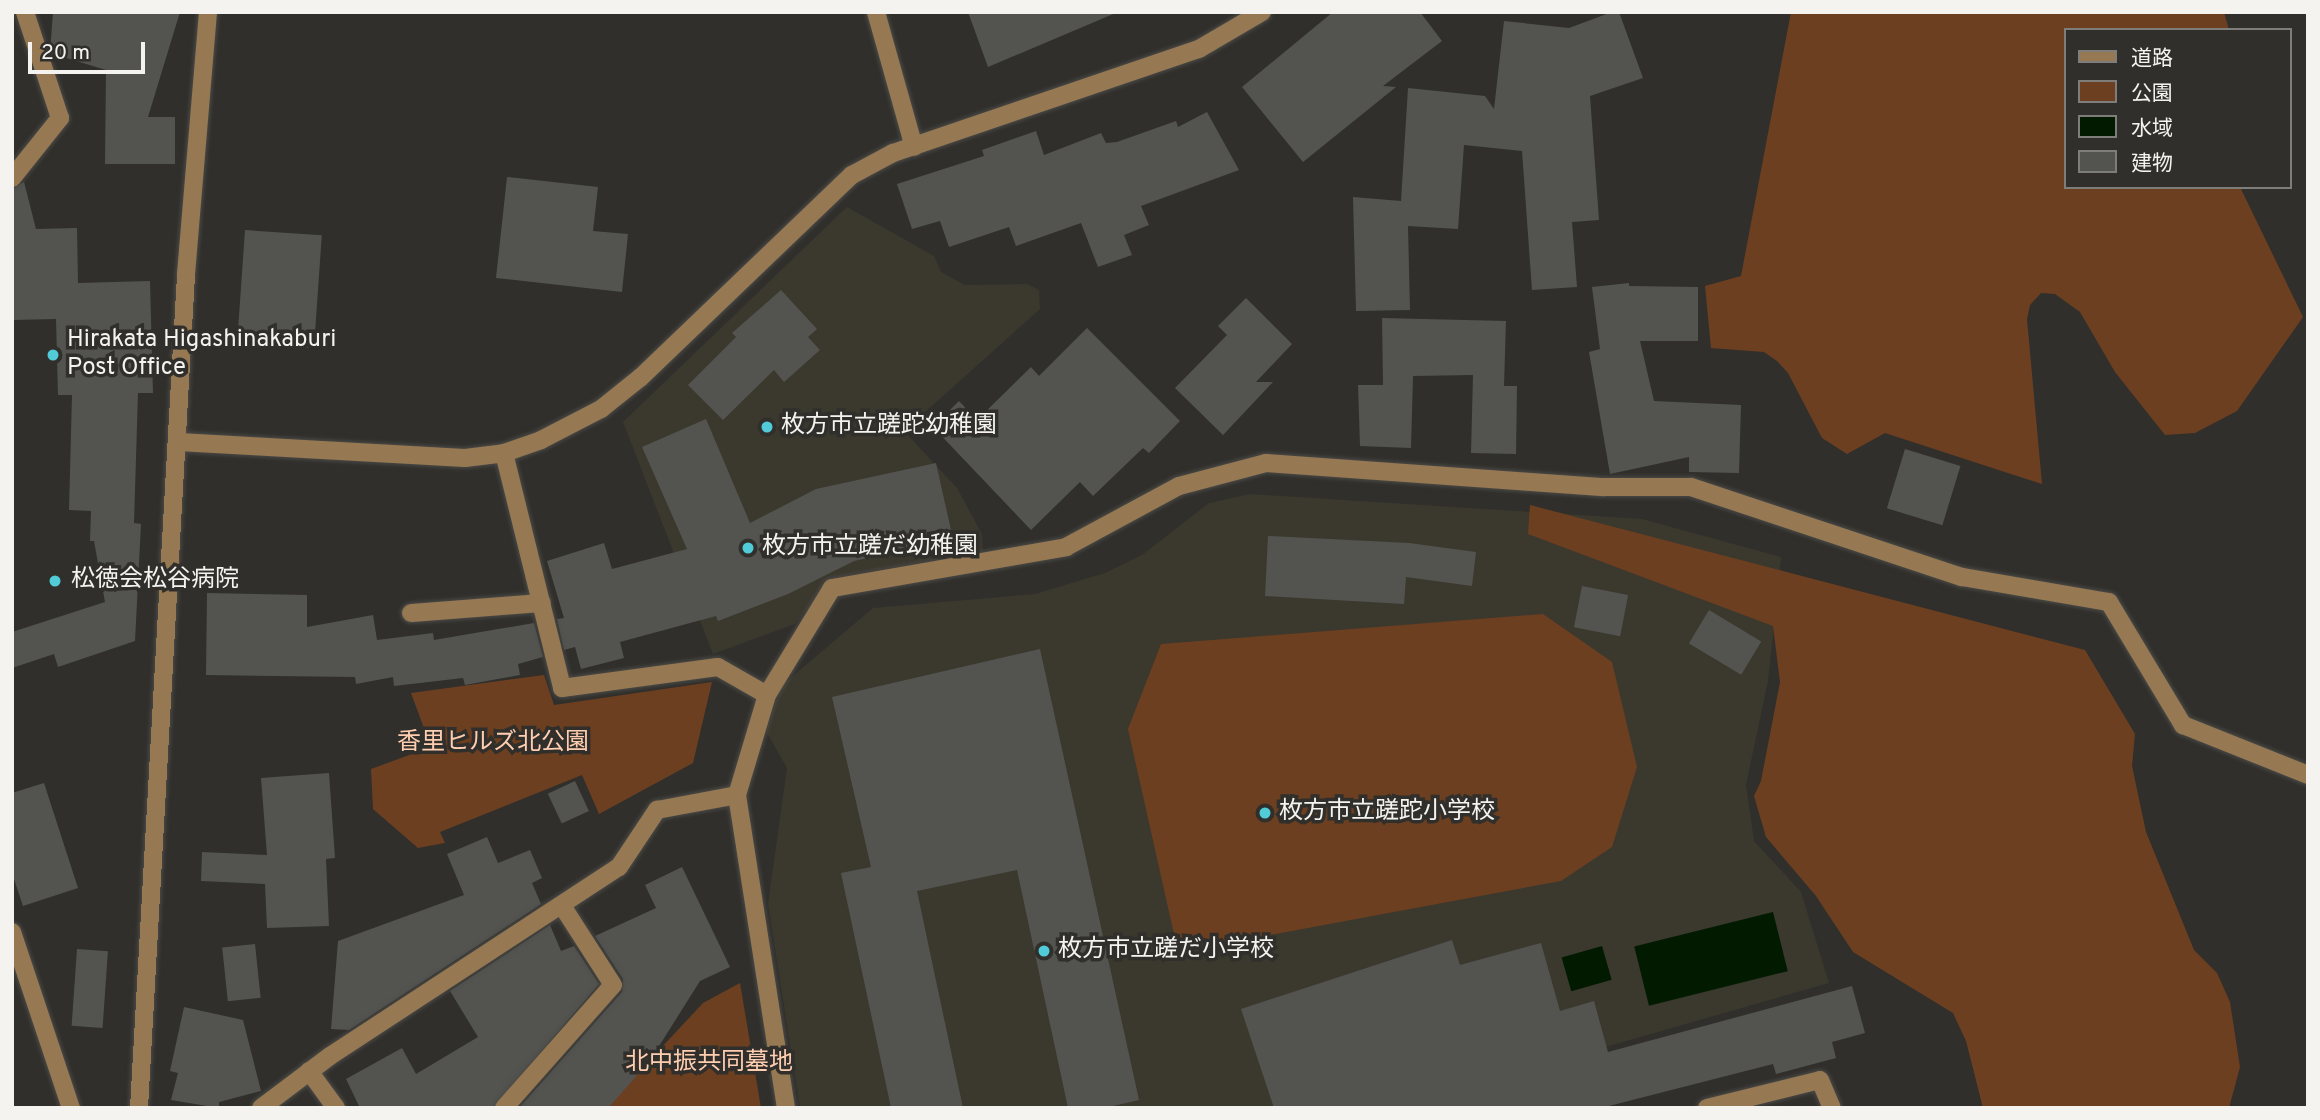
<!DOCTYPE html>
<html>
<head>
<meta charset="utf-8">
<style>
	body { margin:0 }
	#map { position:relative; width:2320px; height:1120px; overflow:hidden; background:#302f2b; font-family:Overpass,"Noto Sans JP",sans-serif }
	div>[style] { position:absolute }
	.built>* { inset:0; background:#3b382e }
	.green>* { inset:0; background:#6d3f21 }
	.water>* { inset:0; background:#011a00; transform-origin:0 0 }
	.building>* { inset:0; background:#535450; transform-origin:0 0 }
	.roads { filter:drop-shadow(0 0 2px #4b4a47) drop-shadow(0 0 2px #4b4a47) }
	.minor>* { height:18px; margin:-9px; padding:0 9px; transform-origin:9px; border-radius:9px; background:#967953 }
	.dots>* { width:19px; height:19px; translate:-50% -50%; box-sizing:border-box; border:4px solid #302f2b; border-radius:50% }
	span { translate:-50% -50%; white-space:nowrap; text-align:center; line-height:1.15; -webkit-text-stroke:7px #302f2b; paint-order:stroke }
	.poi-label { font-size:24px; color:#f4f3f0 }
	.left { translate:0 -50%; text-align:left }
	.park-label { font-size:24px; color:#ffcdb0 }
	.frame { position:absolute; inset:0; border:14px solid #f4f3f0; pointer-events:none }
	.legend { position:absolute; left:2064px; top:28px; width:228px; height:161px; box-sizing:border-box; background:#302f2b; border:2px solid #7e7d7a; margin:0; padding:9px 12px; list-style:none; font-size:21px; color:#f4f3f0 }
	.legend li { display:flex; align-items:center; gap:14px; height:35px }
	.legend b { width:35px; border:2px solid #7e7d7a }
	.scale { position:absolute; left:28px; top:42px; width:117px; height:32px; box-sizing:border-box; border:4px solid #f4f3f0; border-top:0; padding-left:9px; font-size:21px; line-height:24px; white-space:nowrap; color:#f4f3f0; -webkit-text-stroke:5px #302f2b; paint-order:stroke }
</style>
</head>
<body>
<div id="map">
	<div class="built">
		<i style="clip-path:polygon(847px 207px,934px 256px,941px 272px,965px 285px,1027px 284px,1039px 290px,1040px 309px,904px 431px,957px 488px,982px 534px,983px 551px,832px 578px,795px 624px,713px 654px,623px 422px)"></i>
		<i style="clip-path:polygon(1250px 494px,1642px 519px,1781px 557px,1768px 681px,1746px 785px,1754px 841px,1801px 892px,1829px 983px,1392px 1108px,800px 1108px,768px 904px,787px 768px,766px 731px,781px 686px,873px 608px,1035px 594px,1105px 573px,1142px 555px,1209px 503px)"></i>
	</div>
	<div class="green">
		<i style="clip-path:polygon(1791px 12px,2224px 12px,2229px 30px,2066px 30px,2066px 187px,2240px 187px,2303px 317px,2237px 411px,2195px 433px,2165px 435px,2115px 372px,2080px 312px,2055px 294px,2041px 293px,2030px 305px,2027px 319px,2042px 484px,1885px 433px,1847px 454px,1822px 438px,1788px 373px,1777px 361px,1764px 352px,1711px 348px,1705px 286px,1741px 276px)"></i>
		<i style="clip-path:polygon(1530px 505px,2085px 650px,2135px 734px,2132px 766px,2146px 832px,2194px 950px,2217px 973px,2230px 1002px,2240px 1067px,2229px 1108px,1983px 1108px,1966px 1041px,1953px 1013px,1853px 952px,1816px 896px,1766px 837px,1754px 796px,1761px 781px,1780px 682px,1773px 626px,1528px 534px)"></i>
		<i style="clip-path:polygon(1543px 614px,1612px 662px,1637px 767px,1612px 847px,1561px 881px,1178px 952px,1128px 729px,1161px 644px)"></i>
		<i style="clip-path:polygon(544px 675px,554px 705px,712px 682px,693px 763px,599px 814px,582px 775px,440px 832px,445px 843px,418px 848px,373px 809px,371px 769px,431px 747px,411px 693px)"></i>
		<i style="clip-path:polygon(740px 983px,761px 1108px,605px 1108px,703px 1003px)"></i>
	</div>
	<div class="water">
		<i style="left:1773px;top:912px;width:61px;height:143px;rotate:76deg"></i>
		<i style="left:1602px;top:946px;width:35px;height:42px;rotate:74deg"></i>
	</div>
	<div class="building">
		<i style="clip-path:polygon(53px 12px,180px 12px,148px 117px,175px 117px,175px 164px,105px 164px,106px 70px,50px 53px)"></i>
		<i style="clip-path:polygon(968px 12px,1118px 12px,988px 67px)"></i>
		<i style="clip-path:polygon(1333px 12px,1420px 12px,1442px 41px,1383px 86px,1396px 87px,1303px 162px,1242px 87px)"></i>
		<i style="clip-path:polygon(1612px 12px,1619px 12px,1643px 78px,1590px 96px,1599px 220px,1572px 222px,1577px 287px,1532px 290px,1522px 151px,1464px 145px,1458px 229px,1408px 226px,1410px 310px,1356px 311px,1353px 197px,1401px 201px,1408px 88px,1485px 96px,1494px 109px,1504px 21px,1569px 28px)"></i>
		<i style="clip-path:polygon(1207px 112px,1239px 170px,1141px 206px,1149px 225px,1124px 235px,1132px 255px,1098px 267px,1081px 223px,1016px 246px,1009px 227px,949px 247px,940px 221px,912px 229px,897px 184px,984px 156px,982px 150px,1036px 131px,1044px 155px,1101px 133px,1106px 143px,1117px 142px,1176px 121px,1178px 127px)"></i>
		<i style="clip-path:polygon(507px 177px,598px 187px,593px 231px,628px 234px,622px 292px,496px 278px)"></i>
		<i style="clip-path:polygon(24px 182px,36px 229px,77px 228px,78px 283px,150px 281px,153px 393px,138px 393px,134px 523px,141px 524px,135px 641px,58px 667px,54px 654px,12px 668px,12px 632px,105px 602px,94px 541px,90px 541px,91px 511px,69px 510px,72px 395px,58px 395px,56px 319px,12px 320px,12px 189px)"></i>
		<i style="left:245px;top:230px;width:77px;height:113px;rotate:4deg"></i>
		<i style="clip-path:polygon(1629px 283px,1629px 286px,1698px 287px,1698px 341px,1640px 341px,1654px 401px,1741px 405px,1739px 473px,1689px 472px,1689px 457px,1610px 474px,1589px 352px,1600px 349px,1592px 287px)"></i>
		<i style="clip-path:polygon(781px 290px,817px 329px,808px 337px,820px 350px,784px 382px,774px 370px,723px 420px,688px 385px,736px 337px,732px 333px)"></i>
		<i style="clip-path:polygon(1246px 298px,1292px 344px,1256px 382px,1273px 382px,1223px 435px,1175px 388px,1227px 335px,1218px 326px)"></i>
		<i style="clip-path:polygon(1382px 318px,1506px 321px,1504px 386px,1517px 386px,1516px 454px,1471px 453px,1473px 375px,1413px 376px,1411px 448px,1360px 446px,1358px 385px,1383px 385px)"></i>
		<i style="clip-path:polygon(1087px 328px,1180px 421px,1149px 453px,1143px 448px,1093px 496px,1080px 482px,1031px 530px,933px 427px,959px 401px,977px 420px,1031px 367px,1039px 376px)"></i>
		<i style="clip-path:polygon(706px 419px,750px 523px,816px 489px,936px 463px,953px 539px,854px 561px,788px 594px,718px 621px,716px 616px,620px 642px,624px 658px,581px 669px,575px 647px,564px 650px,557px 619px,564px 618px,547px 561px,604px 543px,612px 569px,687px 549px,642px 447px)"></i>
		<i style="left:1905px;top:449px;width:58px;height:62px;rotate:17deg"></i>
		<i style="clip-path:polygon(1268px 536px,1409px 543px,1476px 552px,1472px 586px,1406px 577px,1404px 604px,1265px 596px)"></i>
		<i style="left:1582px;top:586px;width:47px;height:42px;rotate:11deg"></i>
		<i style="clip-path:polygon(207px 593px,307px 595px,307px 627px,373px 615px,377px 640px,433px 633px,434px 640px,534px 623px,543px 657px,518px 664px,520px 675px,465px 685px,463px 678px,394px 686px,393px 677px,356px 684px,355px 677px,206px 675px)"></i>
		<i style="left:1709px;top:610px;width:61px;height:39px;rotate:31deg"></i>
		<i style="clip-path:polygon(1040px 649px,1139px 1100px,1104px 1108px,1068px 1108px,1017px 870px,917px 891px,963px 1108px,891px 1108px,841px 873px,871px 867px,832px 697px)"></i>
		<i style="clip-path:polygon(329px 773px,335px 858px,326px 859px,329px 926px,267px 928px,265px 884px,201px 881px,202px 852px,267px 855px,261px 778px)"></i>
		<i style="left:575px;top:781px;width:33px;height:30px;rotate:65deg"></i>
		<i style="clip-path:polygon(44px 783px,78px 888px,23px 906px,12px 873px,12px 793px)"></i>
		<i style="clip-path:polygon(487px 837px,498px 863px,530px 850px,542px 878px,532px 883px,541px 904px,349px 1030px,331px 1029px,338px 941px,464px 895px,447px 854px)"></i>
		<i style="clip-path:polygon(682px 867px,730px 967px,700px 981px,649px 1062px,608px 1108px,519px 1108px,622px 992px,623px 979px,595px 936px,656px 908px,645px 885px)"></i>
		<i style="clip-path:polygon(550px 925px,561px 951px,574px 946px,599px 984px,493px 1108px,360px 1108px,346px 1079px,402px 1048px,416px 1074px,478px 1037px,450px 991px)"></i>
		<i style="clip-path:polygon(1452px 940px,1460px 965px,1541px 943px,1560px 1011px,1594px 1001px,1608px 1052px,1852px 986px,1865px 1033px,1832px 1042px,1836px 1058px,1776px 1074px,1773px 1064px,1601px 1108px,1274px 1108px,1241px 1009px)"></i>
		<i style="left:255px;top:944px;width:54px;height:33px;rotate:84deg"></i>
		<i style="left:77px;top:949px;width:31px;height:77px;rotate:4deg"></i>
		<i style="clip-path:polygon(184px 1007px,243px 1020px,261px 1091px,219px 1102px,219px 1108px,171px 1100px,178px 1073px,170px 1071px)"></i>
	</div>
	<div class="roads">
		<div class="minor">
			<i style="left:876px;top:12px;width:140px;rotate:74.3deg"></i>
			<i style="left:12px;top:178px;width:77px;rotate:-51.3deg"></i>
			<i style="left:60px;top:118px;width:112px;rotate:-108.3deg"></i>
			<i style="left:179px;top:442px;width:286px;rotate:3.2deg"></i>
			<i style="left:465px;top:458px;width:39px;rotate:-7deg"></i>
			<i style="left:504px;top:453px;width:39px;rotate:-19deg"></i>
			<i style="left:541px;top:440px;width:68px;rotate:-27.3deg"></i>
			<i style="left:601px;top:409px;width:51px;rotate:-38.7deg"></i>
			<i style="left:641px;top:377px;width:292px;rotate:-43.8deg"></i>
			<i style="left:852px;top:175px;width:47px;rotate:-28.2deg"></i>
			<i style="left:893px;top:153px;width:323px;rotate:-18.8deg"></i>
			<i style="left:1199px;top:49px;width:73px;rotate:-30.4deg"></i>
			<i style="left:504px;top:453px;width:242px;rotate:76.1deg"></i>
			<i style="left:562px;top:688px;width:157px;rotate:-7.7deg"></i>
			<i style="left:718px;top:667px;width:56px;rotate:29.7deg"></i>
			<i style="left:411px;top:613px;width:131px;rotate:-4.4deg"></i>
			<i style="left:12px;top:932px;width:186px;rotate:71.5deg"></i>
			<i style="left:309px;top:1071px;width:46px;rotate:53.9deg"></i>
			<i style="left:139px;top:1108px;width:835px;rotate:-86.77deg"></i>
			<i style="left:186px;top:274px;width:263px;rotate:-85.2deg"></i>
			<i style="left:261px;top:1108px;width:86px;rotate:-37deg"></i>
			<i style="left:330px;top:1056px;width:345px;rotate:-33.2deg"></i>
			<i style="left:619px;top:867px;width:69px;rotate:-56.3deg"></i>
			<i style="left:657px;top:810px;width:81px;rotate:-10.6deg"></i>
			<i style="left:504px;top:1108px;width:164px;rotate:-48.5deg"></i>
			<i style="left:613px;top:985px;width:93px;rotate:-122.7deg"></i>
			<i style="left:786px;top:1108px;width:317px;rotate:-98.9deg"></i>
			<i style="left:737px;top:795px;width:104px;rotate:-73.3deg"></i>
			<i style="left:767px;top:695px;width:125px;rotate:-58.7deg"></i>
			<i style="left:832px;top:588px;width:238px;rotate:-9.9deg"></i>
			<i style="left:1066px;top:547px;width:128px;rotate:-28.4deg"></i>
			<i style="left:1179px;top:486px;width:90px;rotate:-14.8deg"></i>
			<i style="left:1266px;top:463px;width:339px;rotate:4.1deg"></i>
			<i style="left:1604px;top:487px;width:87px"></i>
			<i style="left:1691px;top:487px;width:286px;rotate:18.4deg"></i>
			<i style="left:1962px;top:577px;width:149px;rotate:9.7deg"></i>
			<i style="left:2109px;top:602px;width:144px;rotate:59deg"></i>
			<i style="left:2183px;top:725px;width:135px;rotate:21.8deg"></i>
			<i style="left:1707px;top:1108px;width:116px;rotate:-13.9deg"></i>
			<i style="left:1820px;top:1080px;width:30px;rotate:67deg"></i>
		</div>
	</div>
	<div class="dots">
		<i style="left:53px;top:355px;background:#52cbd8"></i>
		<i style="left:767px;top:427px;background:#52cbd8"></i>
		<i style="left:748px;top:548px;background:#52cbd8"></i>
		<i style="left:55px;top:581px;background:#52cbd8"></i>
		<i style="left:1265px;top:813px;background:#52cbd8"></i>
		<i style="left:1044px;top:951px;background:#52cbd8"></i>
	</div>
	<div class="poi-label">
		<span class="left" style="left:67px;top:355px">Hirakata Higashinakaburi<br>Post Office</span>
		<span class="left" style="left:781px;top:427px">枚方市立蹉跎幼稚園</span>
		<span class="left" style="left:762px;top:548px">枚方市立蹉だ幼稚園</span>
		<span class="left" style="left:71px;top:581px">松徳会松谷病院</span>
		<span class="left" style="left:1279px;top:813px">枚方市立蹉跎小学校</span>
		<span class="left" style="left:1058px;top:951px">枚方市立蹉だ小学校</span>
	</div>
	<div class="park-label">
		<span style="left:493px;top:744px">香里ヒルズ北公園</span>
		<span style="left:709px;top:1064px">北中振共同墓地</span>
	</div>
	<div class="frame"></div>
	<ul class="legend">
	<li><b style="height:9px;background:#967953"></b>道路</li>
	<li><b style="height:19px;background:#6d3f21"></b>公園</li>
	<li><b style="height:19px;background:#011a00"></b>水域</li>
	<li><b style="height:19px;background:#535450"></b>建物</li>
	</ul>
	<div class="scale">20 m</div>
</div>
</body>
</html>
